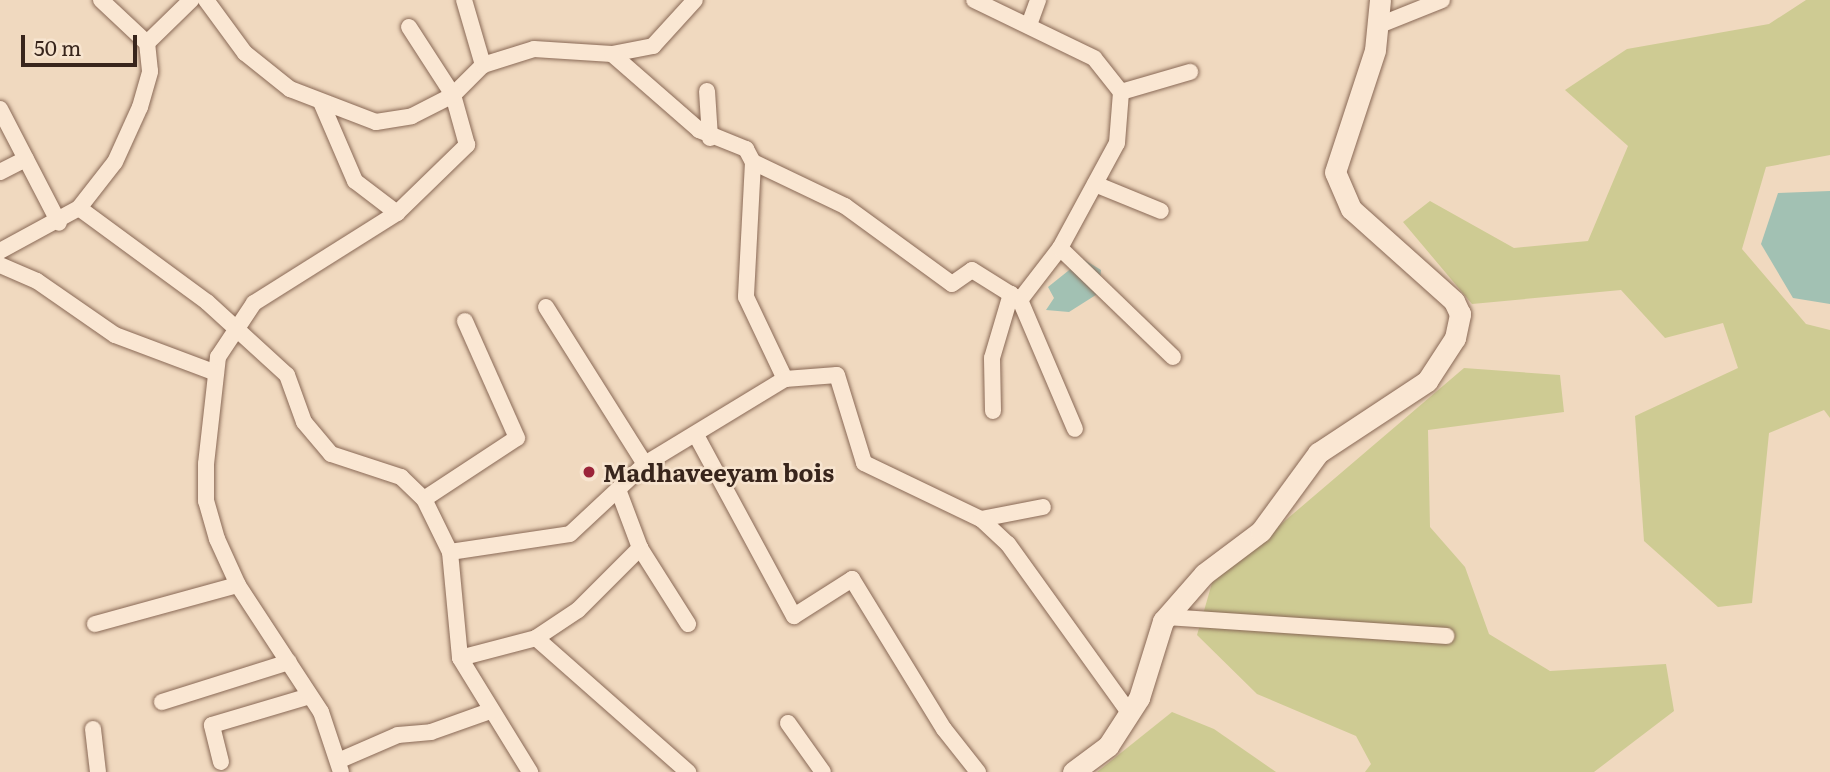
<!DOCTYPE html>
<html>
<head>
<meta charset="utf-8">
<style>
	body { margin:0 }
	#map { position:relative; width:1830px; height:772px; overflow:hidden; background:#f0d9bf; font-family:Literata,serif }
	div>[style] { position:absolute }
	.green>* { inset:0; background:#cecb93 }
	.water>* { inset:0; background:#a2c1b3 }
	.roads { filter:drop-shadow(0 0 2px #896956) drop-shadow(0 0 2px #896956) }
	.minor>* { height:16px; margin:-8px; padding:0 8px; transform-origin:8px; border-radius:8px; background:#fae7d3 }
	.tertiary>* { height:21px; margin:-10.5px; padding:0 10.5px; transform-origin:10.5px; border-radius:10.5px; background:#fae7d3 }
	.dots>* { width:19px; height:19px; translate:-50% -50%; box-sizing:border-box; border:4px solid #f7e4cf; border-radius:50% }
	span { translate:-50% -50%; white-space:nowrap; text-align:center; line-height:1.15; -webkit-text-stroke:5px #f7e4cf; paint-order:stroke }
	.poi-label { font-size:24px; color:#38251c; font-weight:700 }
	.left { translate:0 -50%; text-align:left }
	.scale { position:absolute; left:21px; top:35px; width:116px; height:32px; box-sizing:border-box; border:4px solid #38251c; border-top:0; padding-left:9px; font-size:21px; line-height:24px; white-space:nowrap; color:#38251c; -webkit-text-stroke:5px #f7e4cf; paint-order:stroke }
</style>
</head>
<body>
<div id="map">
	<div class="green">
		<i style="clip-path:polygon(1806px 0,1830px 0,1830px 155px,1766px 167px,1742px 249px,1806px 324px,1830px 330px,1830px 418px,1824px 410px,1769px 433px,1752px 603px,1718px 607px,1644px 541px,1635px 416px,1738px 368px,1723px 323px,1665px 338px,1621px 290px,1472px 304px,1403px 222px,1430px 201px,1514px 248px,1588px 241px,1628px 146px,1565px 90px,1627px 49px,1769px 24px)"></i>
		<i style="clip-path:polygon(1464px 368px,1560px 375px,1564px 412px,1428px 430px,1430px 527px,1465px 567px,1489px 634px,1550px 671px,1666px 664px,1674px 711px,1594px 772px,1365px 772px,1371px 764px,1356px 736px,1257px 694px,1197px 635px,1212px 583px)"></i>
		<i style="clip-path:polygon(1172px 712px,1214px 729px,1276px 772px,1097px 772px)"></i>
	</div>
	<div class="water">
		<i style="clip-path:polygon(1830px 191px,1830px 304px,1793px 298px,1761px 244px,1778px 193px)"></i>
		<i style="clip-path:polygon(1083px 259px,1101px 270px,1099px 293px,1069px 312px,1046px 310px,1054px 298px,1048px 287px)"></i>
	</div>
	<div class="roads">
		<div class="minor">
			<i style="left:101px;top:0;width:63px;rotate:43.1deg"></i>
			<i style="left:206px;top:0;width:66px;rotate:53.7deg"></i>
			<i style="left:245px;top:53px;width:58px;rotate:38.7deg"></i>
			<i style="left:290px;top:89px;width:92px;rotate:21deg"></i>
			<i style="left:376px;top:122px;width:36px;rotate:-9deg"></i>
			<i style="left:412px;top:116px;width:46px;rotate:-27.1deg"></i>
			<i style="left:453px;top:95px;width:42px;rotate:-45deg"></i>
			<i style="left:483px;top:65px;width:53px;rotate:-17.4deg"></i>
			<i style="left:534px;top:49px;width:78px;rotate:3.7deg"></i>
			<i style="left:612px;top:54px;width:42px;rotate:-11deg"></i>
			<i style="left:653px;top:46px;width:62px;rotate:-47.6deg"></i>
			<i style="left:464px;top:0;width:68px;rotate:73.7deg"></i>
			<i style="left:1029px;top:25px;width:27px;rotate:-70deg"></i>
			<i style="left:1377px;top:26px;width:70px;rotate:-21.8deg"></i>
			<i style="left:612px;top:54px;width:116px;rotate:41.1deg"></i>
			<i style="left:699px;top:130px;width:51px;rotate:22deg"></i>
			<i style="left:746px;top:149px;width:15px;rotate:62deg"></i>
			<i style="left:753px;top:162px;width:135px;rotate:93deg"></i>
			<i style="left:746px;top:297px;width:91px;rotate:64.6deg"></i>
			<i style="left:785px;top:379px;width:52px;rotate:-4.4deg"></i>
			<i style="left:837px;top:375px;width:92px;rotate:72.9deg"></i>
			<i style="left:864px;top:463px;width:130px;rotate:25.6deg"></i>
			<i style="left:981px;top:519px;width:37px;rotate:43deg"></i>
			<i style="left:1008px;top:544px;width:206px;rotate:54.3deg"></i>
			<i style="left:707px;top:91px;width:47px;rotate:86.3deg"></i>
			<i style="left:1121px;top:92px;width:72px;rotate:-16.2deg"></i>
			<i style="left:321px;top:102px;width:86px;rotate:66.7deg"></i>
			<i style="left:355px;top:181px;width:53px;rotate:37.3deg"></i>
			<i style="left:0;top:109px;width:128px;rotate:62.6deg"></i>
			<i style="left:753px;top:162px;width:102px;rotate:25.6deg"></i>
			<i style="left:845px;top:206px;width:132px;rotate:36.1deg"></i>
			<i style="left:952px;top:284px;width:24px;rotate:-35deg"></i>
			<i style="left:972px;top:270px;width:57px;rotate:32deg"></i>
			<i style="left:1020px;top:300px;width:66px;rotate:-52.4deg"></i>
			<i style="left:1060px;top:248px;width:119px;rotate:-61.5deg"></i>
			<i style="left:1117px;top:143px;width:51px;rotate:-85.5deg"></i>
			<i style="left:1121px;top:92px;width:43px;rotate:-128.5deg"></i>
			<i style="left:1094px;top:58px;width:133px;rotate:-154.2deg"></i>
			<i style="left:0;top:172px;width:29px;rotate:-27deg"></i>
			<i style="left:1095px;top:184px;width:71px;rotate:22.2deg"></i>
			<i style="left:79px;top:208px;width:159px;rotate:36.3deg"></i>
			<i style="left:207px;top:302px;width:108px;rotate:42.4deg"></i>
			<i style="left:287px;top:375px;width:50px;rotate:70.1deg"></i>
			<i style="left:304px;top:422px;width:42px;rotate:49.8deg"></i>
			<i style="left:331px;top:454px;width:74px;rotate:18.2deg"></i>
			<i style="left:401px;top:477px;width:32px;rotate:44deg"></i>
			<i style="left:424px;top:499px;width:59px;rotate:63.9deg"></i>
			<i style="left:450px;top:552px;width:106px;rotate:84.6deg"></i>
			<i style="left:460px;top:658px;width:134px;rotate:58.4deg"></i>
			<i style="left:1060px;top:248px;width:157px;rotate:44deg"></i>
			<i style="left:0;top:251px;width:90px;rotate:-28.6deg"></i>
			<i style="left:79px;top:208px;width:58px;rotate:-52deg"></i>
			<i style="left:115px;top:162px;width:60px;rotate:-65.6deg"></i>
			<i style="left:140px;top:107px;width:37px;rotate:-74deg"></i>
			<i style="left:150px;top:71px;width:28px;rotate:-96deg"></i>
			<i style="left:147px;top:43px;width:62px;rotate:-44.3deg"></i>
			<i style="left:0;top:265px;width:40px;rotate:23.4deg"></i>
			<i style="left:37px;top:281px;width:95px;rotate:34.7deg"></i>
			<i style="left:115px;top:335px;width:108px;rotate:20.6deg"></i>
			<i style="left:1020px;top:300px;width:140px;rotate:66.9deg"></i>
			<i style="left:546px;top:307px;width:186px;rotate:57.8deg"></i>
			<i style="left:993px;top:411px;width:53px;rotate:-91.1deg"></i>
			<i style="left:992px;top:358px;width:67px;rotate:-73.5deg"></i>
			<i style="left:696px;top:435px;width:206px;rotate:61.6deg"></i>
			<i style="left:794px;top:616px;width:69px;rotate:-32.5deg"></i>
			<i style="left:852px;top:579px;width:176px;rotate:58.5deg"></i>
			<i style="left:944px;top:729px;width:55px;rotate:51.7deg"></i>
			<i style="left:619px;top:492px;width:60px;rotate:69.4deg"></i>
			<i style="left:640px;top:548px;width:90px;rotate:57.7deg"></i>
			<i style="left:424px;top:499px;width:111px;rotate:-33.3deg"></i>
			<i style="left:517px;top:438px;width:128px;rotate:-114deg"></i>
			<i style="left:981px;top:519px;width:63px;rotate:-11deg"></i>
			<i style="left:450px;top:552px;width:121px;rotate:-8.5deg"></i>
			<i style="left:570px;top:534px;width:103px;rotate:-43deg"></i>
			<i style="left:645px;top:464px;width:164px;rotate:-31.3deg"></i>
			<i style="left:1167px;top:617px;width:280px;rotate:3.9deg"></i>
			<i style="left:95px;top:624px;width:148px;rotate:-15.3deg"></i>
			<i style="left:536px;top:638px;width:203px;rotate:41.4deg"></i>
			<i style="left:460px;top:658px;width:79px;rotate:-14.7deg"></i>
			<i style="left:536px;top:638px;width:50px;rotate:-33.7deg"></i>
			<i style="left:578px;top:610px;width:88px;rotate:-45deg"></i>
			<i style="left:162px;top:702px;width:133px;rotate:-17.5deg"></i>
			<i style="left:788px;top:723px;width:60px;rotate:54.5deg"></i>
			<i style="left:93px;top:729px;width:43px;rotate:83.4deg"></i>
			<i style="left:338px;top:761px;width:65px;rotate:-23.4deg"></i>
			<i style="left:398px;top:735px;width:33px;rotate:-5deg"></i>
			<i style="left:431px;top:732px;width:63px;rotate:-19.6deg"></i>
			<i style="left:221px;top:762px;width:38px;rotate:-104deg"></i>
			<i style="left:212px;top:725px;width:102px;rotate:-16.5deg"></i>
			<i style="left:341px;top:772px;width:63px;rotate:-108.4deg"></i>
			<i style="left:321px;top:712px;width:152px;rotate:-123.2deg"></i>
			<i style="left:238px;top:585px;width:51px;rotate:-114.5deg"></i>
			<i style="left:217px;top:539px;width:40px;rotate:-106deg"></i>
			<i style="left:206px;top:501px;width:37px;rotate:-90deg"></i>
			<i style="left:206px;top:464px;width:108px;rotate:-83.6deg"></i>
			<i style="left:218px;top:357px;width:65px;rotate:-56.3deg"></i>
			<i style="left:254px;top:303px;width:169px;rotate:-32.2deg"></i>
			<i style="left:397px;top:213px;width:98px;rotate:-44.2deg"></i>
			<i style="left:467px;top:145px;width:52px;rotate:-105.6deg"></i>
			<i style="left:453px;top:95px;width:81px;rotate:-122.9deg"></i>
		</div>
		<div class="tertiary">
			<i style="left:1073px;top:772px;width:44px;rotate:-36.6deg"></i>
			<i style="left:1108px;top:746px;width:57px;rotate:-57.1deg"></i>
			<i style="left:1139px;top:698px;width:81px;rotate:-72.7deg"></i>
			<i style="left:1163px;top:621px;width:62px;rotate:-48.9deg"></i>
			<i style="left:1204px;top:574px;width:71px;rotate:-37deg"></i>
			<i style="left:1261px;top:531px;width:97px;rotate:-53.8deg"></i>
			<i style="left:1318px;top:453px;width:131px;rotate:-33.4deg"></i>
			<i style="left:1427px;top:381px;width:51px;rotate:-56.9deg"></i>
			<i style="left:1455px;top:338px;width:25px;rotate:-78deg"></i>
			<i style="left:1460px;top:314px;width:14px;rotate:-115deg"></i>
			<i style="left:1454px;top:301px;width:138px;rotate:-138.2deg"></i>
			<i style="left:1351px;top:209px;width:40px;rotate:-113.4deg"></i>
			<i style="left:1335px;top:172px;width:128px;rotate:-71.8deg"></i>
			<i style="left:1375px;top:50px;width:50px;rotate:-84.3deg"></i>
		</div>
	</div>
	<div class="dots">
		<i style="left:589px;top:472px;background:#9b2439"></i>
	</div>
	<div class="poi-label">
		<span class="left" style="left:603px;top:472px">Madhaveeyam bois</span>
	</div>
	<div class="scale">50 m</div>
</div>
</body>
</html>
